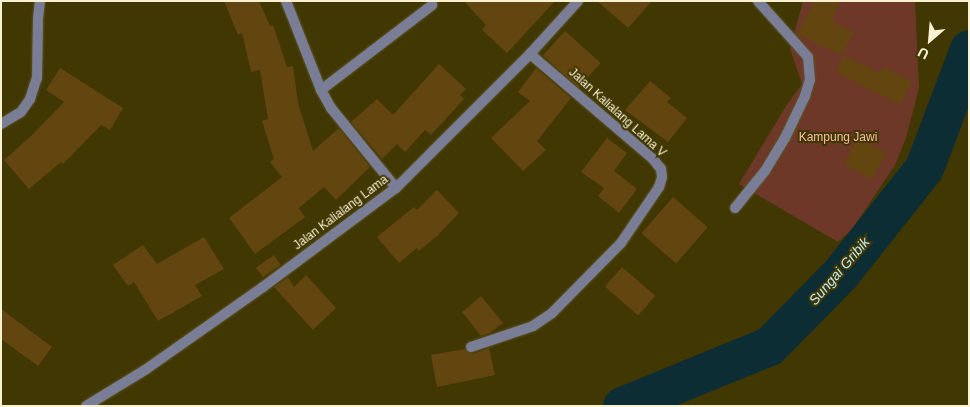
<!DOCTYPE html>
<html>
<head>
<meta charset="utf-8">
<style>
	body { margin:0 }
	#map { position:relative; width:970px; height:407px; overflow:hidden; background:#413703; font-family:Helvetica,sans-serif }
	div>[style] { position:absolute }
	.green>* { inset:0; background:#6e3828 }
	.river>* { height:39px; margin:-19.5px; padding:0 19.5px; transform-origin:19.5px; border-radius:19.5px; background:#0d2d34 }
	.building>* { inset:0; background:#63450f; transform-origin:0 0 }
	.roads { filter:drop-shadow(0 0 1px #5e5524) drop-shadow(0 0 1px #5e5524) }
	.minor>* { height:10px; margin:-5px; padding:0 5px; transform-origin:5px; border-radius:5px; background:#797d96 }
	span { translate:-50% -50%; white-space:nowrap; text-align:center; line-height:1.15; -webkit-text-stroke:4px #413703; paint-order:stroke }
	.street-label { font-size:12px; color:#f8f1d2 }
	.park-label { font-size:12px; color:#f9bba8 }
	.water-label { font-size:14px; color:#bcebf8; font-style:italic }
	.frame { position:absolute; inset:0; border:2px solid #f8f1d2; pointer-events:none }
	.north { position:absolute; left:905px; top:15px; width:50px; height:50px; -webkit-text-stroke:4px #413703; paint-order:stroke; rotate:207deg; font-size:14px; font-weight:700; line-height:20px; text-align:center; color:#f8f1d2 }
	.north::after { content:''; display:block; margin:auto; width:18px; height:22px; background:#f8f1d2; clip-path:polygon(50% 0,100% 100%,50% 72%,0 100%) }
</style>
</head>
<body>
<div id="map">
	<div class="green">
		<i style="clip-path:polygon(803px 1px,915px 1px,919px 88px,906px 138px,895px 165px,852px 229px,838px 242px,739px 184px,786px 106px,802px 84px,790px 49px)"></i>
	</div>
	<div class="river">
		<i style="left:622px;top:406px;width:159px;rotate:-22.2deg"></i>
		<i style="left:769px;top:346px;width:101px;rotate:-45.4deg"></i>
		<i style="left:840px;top:274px;width:135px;rotate:-51.6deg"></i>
		<i style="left:924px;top:168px;width:127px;rotate:-69.3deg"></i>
	</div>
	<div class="building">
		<i style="clip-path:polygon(224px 1px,259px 1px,270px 26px,273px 25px,287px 67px,293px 66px,298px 103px,313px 151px,339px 128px,370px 167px,336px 200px,324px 187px,299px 208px,305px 217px,255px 254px,229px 218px,282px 177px,270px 162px,274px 159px,262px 121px,268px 119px,260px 70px,251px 72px,242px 33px,238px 35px)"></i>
		<i style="clip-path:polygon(464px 1px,555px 1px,507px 53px,482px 30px,486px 25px)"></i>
		<i style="clip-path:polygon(597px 1px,652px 1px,628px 28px)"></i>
		<i style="clip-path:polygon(815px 1px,840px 1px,832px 21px,854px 32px,841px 55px,797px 34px)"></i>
		<i style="left:565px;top:31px;width:48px;height:33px;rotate:42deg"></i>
		<i style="clip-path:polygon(844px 55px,880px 73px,884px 67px,912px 81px,900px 105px,836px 72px)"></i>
		<i style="clip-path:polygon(439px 64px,466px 89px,460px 95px,464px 99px,431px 135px,425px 130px,405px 152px,397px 144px,382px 159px,351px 122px,377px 99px,393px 115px)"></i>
		<i style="clip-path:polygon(60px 68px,123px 108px,110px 130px,101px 125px,63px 164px,61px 162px,29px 189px,4px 160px,32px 135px,64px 102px,46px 90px)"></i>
		<i style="clip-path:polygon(536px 68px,571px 98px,537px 141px,546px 150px,523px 171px,491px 138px,530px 101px,518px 92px)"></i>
		<i style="clip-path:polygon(650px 81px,671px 98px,667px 102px,687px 118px,668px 142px,625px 110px)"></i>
		<i style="clip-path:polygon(607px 138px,627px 153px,614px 171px,637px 189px,619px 213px,598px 196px,604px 188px,581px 172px)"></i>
		<i style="left:858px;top:138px;width:32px;height:30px;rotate:28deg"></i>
		<i style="clip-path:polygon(437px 190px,459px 213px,437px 236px,419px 251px,417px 248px,399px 263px,377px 237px,414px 207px,417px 210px)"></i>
		<i style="left:673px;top:197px;width:46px;height:48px;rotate:41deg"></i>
		<i style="clip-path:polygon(204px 237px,224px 269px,195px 285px,202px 296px,158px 321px,134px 282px,128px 286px,113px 265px,143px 245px,157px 264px)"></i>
		<i style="left:274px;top:255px;width:12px;height:22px;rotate:55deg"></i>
		<i style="left:622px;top:267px;width:44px;height:26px;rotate:41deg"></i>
		<i style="clip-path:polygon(306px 275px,336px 308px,313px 330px,274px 287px,288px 277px,294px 287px)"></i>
		<i style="clip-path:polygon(481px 296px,503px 323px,490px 333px,481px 336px,462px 312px)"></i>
		<i style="clip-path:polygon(1px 309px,52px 347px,38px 366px,1px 339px)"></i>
		<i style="clip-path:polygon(489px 348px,495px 375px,437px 387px,431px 355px,465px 349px,473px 354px)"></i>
	</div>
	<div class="roads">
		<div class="minor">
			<i style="left:286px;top:1px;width:96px;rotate:68.5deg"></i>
			<i style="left:321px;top:90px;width:21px;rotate:61deg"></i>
			<i style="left:331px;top:108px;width:103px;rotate:50.9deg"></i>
			<i style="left:321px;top:90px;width:140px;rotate:-37.4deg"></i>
			<i style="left:1px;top:124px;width:23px;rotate:-31deg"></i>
			<i style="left:21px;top:112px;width:16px;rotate:-55deg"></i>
			<i style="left:30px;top:99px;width:22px;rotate:-72deg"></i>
			<i style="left:37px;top:78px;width:59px;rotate:-89deg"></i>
			<i style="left:38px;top:19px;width:18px;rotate:-84deg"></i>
			<i style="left:735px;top:208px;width:48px;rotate:-51deg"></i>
			<i style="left:765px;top:171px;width:39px;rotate:-59deg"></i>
			<i style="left:785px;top:138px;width:47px;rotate:-64.5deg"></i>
			<i style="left:805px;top:96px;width:17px;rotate:-73deg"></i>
			<i style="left:810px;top:80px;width:23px;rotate:-95deg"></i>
			<i style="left:808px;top:57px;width:75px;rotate:-131.8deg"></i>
			<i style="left:471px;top:347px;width:65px;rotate:-18.7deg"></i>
			<i style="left:533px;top:326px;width:23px;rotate:-34deg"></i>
			<i style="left:552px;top:313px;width:98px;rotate:-45.4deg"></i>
			<i style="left:621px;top:243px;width:68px;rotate:-55.8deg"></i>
			<i style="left:659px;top:187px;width:10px;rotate:-73deg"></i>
			<i style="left:662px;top:177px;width:8px;rotate:-97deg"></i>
			<i style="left:661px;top:169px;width:13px;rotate:-129deg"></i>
			<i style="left:653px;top:159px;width:162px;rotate:-139.5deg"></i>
			<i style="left:86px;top:406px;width:69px;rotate:-31.4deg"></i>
			<i style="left:145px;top:370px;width:144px;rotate:-35.1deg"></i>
			<i style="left:263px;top:287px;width:166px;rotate:-36.7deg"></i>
			<i style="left:396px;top:188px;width:190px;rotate:-45deg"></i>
			<i style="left:530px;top:54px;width:72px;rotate:-47.8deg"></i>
		</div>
	</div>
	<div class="street-label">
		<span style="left:617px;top:113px;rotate:42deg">Jalan Kalialang Lama V</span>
		<span style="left:341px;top:213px;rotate:-37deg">Jalan Kalialang Lama</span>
	</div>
	<div class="park-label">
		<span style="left:838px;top:138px">Kampung Jawi</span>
	</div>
	<div class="water-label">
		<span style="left:839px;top:271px;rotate:-49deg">Sungai Gribik</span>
	</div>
	<div class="frame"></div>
	<div class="north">U</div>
</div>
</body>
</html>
